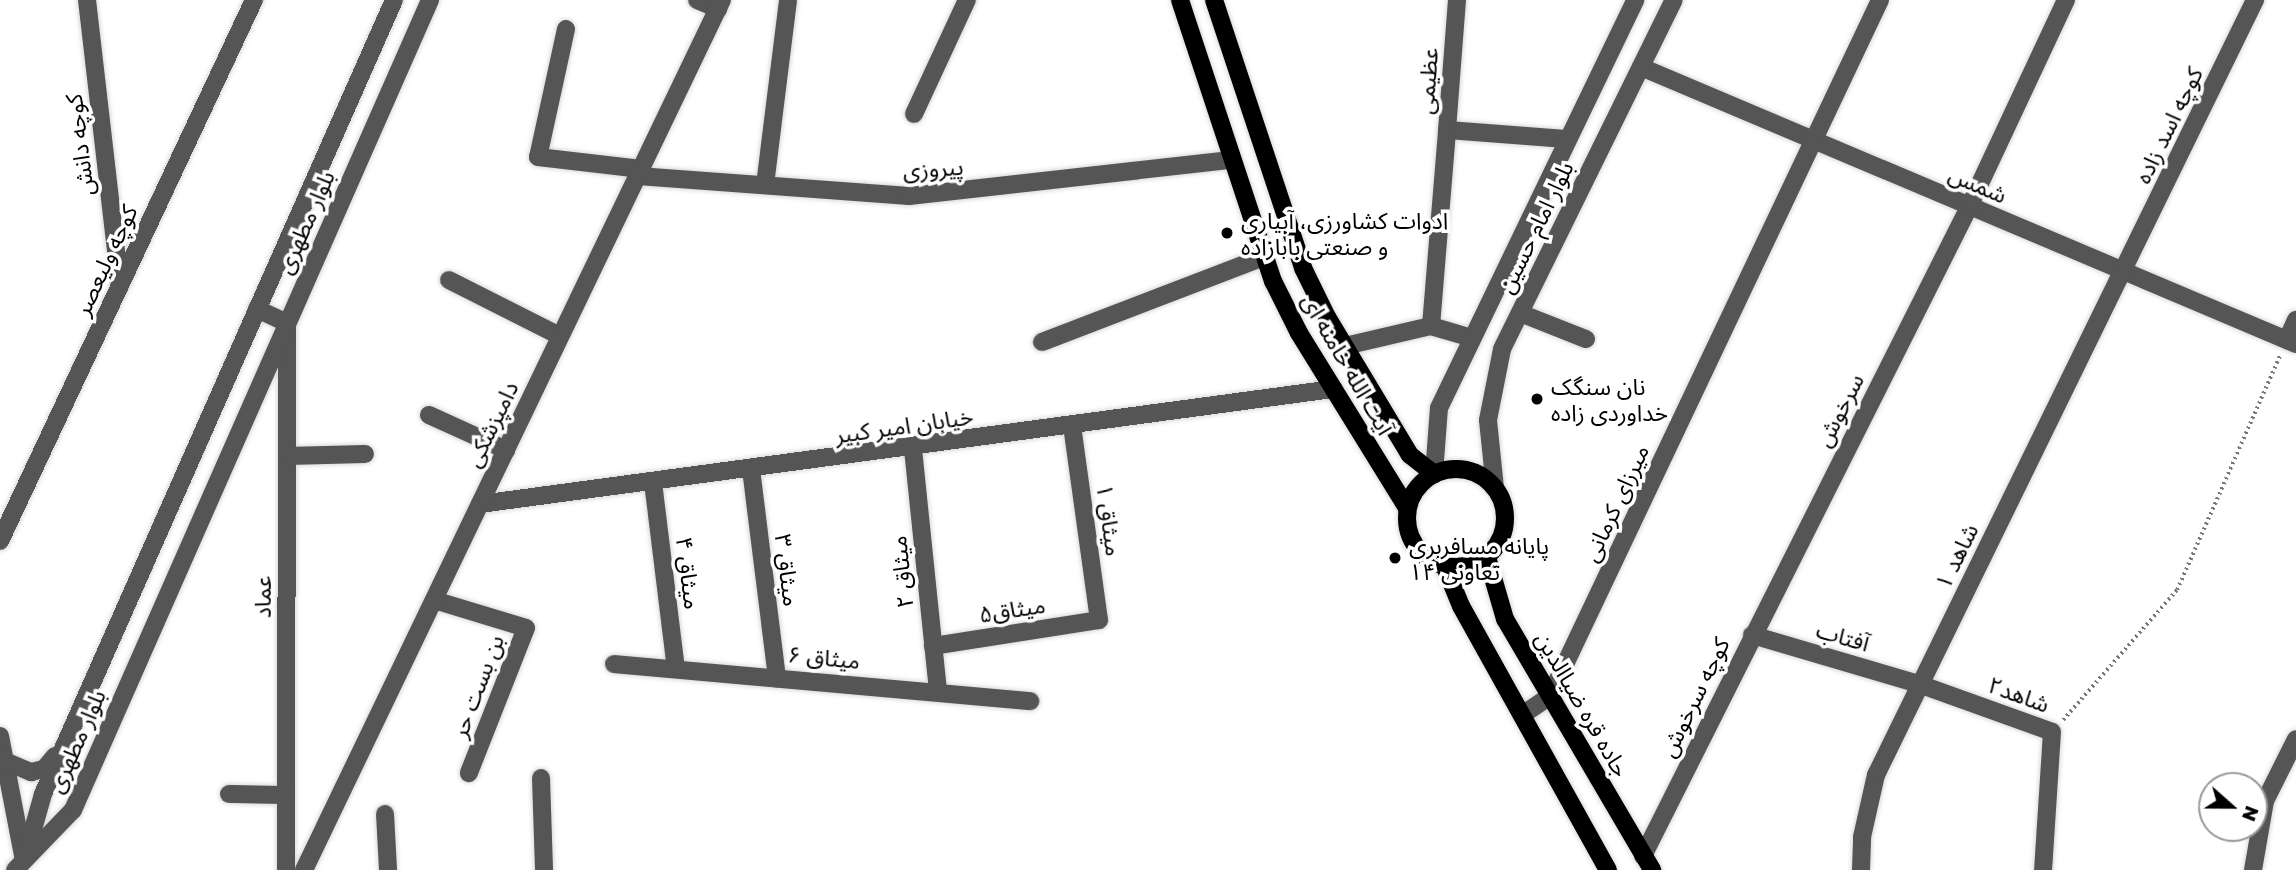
<!DOCTYPE html>
<html>
<head>
<meta charset="utf-8">
<style>
	body { margin:0 }
	#map { position:relative; width:2296px; height:870px; overflow:hidden; background:#fff; font-family:"Golos Text","Noto Sans Arabic",sans-serif }
	div>[style] { position:absolute }
	.path>* { height:3.5px; margin-top:-1.75px; transform-origin:0; background:repeating-linear-gradient(90deg,#777 0 2px,transparent 0 5.5px) }
	.roads { filter:drop-shadow(0 0 2px #dbdbdb) drop-shadow(0 0 2px #dbdbdb) }
	.minor>* { height:18px; margin:-9px; padding:0 9px; transform-origin:9px; border-radius:9px; background:#555 }
	.major>* { height:18px; margin:-9px; padding:0 9px; transform-origin:9px; border-radius:9px; background:#000 }
	.major>.ring { margin:-9px; padding:0; box-sizing:content-box; background:none; border:18px solid #000; border-radius:50% }
	.dots>* { width:19px; height:19px; translate:-50% -50%; box-sizing:border-box; border:4px solid #fff; border-radius:50% }
	span { translate:-50% -50%; white-space:nowrap; text-align:center; line-height:1.15; -webkit-text-stroke:7px #fff; paint-order:stroke }
	.street-label { font-size:23px; color:#000 }
	.poi-label { font-size:23px; color:#000 }
	.left { translate:0 -50%; text-align:left }
	.north { position:absolute; left:2198px; top:772px; width:70px; height:70px; box-sizing:border-box; background:#fff; border:2px solid #999; border-radius:50%; rotate:111deg; font-size:19px; font-weight:700; line-height:28px; text-align:center; color:#000 }
	.north::after { content:''; display:block; margin:auto; width:24px; height:32px; background:#000; clip-path:polygon(50% 0,100% 100%,50% 72%,0 100%) }
</style>
</head>
<body>
<div id="map">
	<div class="path">
		<i style="left:2063px;top:720px;width:173px;rotate:-48.8deg"></i>
		<i style="left:2177px;top:590px;width:257px;rotate:-66.3deg"></i>
	</div>
	<div class="roads">
		<div class="minor">
			<i style="left:87px;top:0;width:287px;rotate:83.4deg"></i>
			<i style="left:697px;top:0;width:23px;rotate:23deg"></i>
			<i style="left:1457px;top:0;width:130px;rotate:94.4deg"></i>
			<i style="left:1447px;top:130px;width:120px;rotate:4.3deg"></i>
			<i style="left:566px;top:29px;width:131px;rotate:102.3deg"></i>
			<i style="left:538px;top:157px;width:104px;rotate:6.6deg"></i>
			<i style="left:1641px;top:67px;width:711px;rotate:22.92deg"></i>
			<i style="left:914px;top:114px;width:126px;rotate:-65.1deg"></i>
			<i style="left:638px;top:176px;width:272px;rotate:4.2deg"></i>
			<i style="left:909px;top:196px;width:324px;rotate:-6.4deg"></i>
			<i style="left:765px;top:185px;width:186px;rotate:-82.9deg"></i>
			<i style="left:449px;top:280px;width:124px;rotate:26.8deg"></i>
			<i style="left:257px;top:309px;width:33px;rotate:25deg"></i>
			<i style="left:287px;top:323px;width:547px;rotate:90.1deg"></i>
			<i style="left:1520px;top:313px;width:71px;rotate:21.5deg"></i>
			<i style="left:1431px;top:326px;width:43px;rotate:16.3deg"></i>
			<i style="left:2287px;top:340px;width:22px;rotate:-66deg"></i>
			<i style="left:1042px;top:342px;width:238px;rotate:-21deg"></i>
			<i style="left:1345px;top:346px;width:88px;rotate:-13.1deg"></i>
			<i style="left:1431px;top:326px;width:197px;rotate:-85.3deg"></i>
			<i style="left:429px;top:415px;width:85px;rotate:24.4deg"></i>
			<i style="left:913px;top:449px;width:243px;rotate:84.1deg"></i>
			<i style="left:287px;top:456px;width:78px;rotate:-1.5deg"></i>
			<i style="left:751px;top:469px;width:211px;rotate:82.9deg"></i>
			<i style="left:1434px;top:474px;width:66px;rotate:-85.7deg"></i>
			<i style="left:1439px;top:408px;width:453px;rotate:-64.3deg"></i>
			<i style="left:653px;top:482px;width:188px;rotate:83deg"></i>
			<i style="left:1495px;top:488px;width:68px;rotate:-95.9deg"></i>
			<i style="left:1488px;top:420px;width:72px;rotate:-78.8deg"></i>
			<i style="left:1502px;top:349px;width:389px;rotate:-63.8deg"></i>
			<i style="left:480px;top:504px;width:861px;rotate:-7.68deg"></i>
			<i style="left:0;top:541px;width:598px;rotate:-64.85deg"></i>
			<i style="left:434px;top:600px;width:96px;rotate:16.9deg"></i>
			<i style="left:526px;top:628px;width:156px;rotate:111.5deg"></i>
			<i style="left:1752px;top:635px;width:174px;rotate:16.4deg"></i>
			<i style="left:1919px;top:684px;width:141px;rotate:19.8deg"></i>
			<i style="left:2052px;top:732px;width:138px;rotate:93.7deg"></i>
			<i style="left:933px;top:646px;width:168px;rotate:-8.9deg"></i>
			<i style="left:1099px;top:620px;width:196px;rotate:-97.9deg"></i>
			<i style="left:614px;top:664px;width:418px;rotate:5.1deg"></i>
			<i style="left:1522px;top:715px;width:34px;rotate:-34deg"></i>
			<i style="left:1550px;top:696px;width:770px;rotate:-64.63deg"></i>
			<i style="left:0;top:736px;width:122px;rotate:79.1deg"></i>
			<i style="left:0;top:759px;width:34px;rotate:23deg"></i>
			<i style="left:31px;top:772px;width:13px;rotate:-13deg"></i>
			<i style="left:44px;top:769px;width:17px;rotate:-50deg"></i>
			<i style="left:541px;top:778px;width:92px;rotate:88.1deg"></i>
			<i style="left:229px;top:794px;width:57px;rotate:1deg"></i>
			<i style="left:385px;top:814px;width:56px;rotate:86.9deg"></i>
			<i style="left:1643px;top:856px;width:726px;rotate:-63.33deg"></i>
			<i style="left:1969px;top:207px;width:229px;rotate:-64.9deg"></i>
			<i style="left:25px;top:858px;width:66px;rotate:-74.3deg"></i>
			<i style="left:43px;top:794px;width:868px;rotate:-66.15deg"></i>
			<i style="left:15px;top:870px;width:83px;rotate:-46deg"></i>
			<i style="left:73px;top:810px;width:885px;rotate:-66.21deg"></i>
			<i style="left:304px;top:870px;width:965px;rotate:-64.34deg"></i>
			<i style="left:1861px;top:870px;width:33px;rotate:-88deg"></i>
			<i style="left:1862px;top:837px;width:64px;rotate:-77.3deg"></i>
			<i style="left:1876px;top:775px;width:863px;rotate:-63.94deg"></i>
			<i style="left:2253px;top:870px;width:70px;rotate:-80.1deg"></i>
			<i style="left:2265px;top:801px;width:69px;rotate:-63.4deg"></i>
		</div>
		<div class="major">
			<i style="left:1180px;top:0;width:296px;rotate:71.7deg"></i>
			<i style="left:1273px;top:281px;width:58px;rotate:63.4deg"></i>
			<i style="left:1299px;top:333px;width:206px;rotate:58.3deg"></i>
			<i style="left:1214px;top:0;width:282px;rotate:71.6deg"></i>
			<i style="left:1303px;top:268px;width:55px;rotate:63.9deg"></i>
			<i style="left:1327px;top:317px;width:161px;rotate:59deg"></i>
			<i style="left:1410px;top:455px;width:31px;rotate:38deg"></i>
			<i class="ring" style="left:1407px;top:469px;width:80px;height:80px"></i>
			<i style="left:1487px;top:557px;width:65px;rotate:73.8deg"></i>
			<i style="left:1505px;top:619px;width:291px;rotate:59.6deg"></i>
			<i style="left:1445px;top:567px;width:42px;rotate:67.7deg"></i>
			<i style="left:1461px;top:606px;width:302px;rotate:60.9deg"></i>
		</div>
	</div>
	<div class="dots">
		<i style="left:1227px;top:233px;background:#000"></i>
		<i style="left:1537px;top:399px;background:#000"></i>
		<i style="left:1395px;top:558px;background:#000"></i>
	</div>
	<div class="street-label">
		<span style="left:1427px;top:81px;rotate:-86deg">عظیمی</span>
		<span style="left:2168px;top:125px;rotate:-64deg">کوچه اسد زاده</span>
		<span style="left:79px;top:145px;rotate:-97deg">کوچه دانش</span>
		<span style="left:933px;top:168px;rotate:-4deg">پیروزی</span>
		<span style="left:1978px;top:184px;rotate:23deg">شمس</span>
		<span style="left:305px;top:222px;rotate:-66deg">بلوار مطهری</span>
		<span style="left:1535px;top:227px;rotate:-64deg">بلوار امام حسین</span>
		<span style="left:105px;top:260px;rotate:-65deg">کوچه ولیعصر</span>
		<span style="left:1348px;top:364px;rotate:60deg">آیت الله خامنه ای</span>
		<span style="left:1839px;top:410px;rotate:-63deg">سرخوش</span>
		<span style="left:491px;top:424px;rotate:-64deg">دامپزشکی</span>
		<span style="left:904px;top:425px;rotate:-8deg">خیابان امیر کبیر</span>
		<span style="left:1615px;top:503px;rotate:-65deg">میرزای کرمانی</span>
		<span style="left:1110px;top:520px;rotate:82deg">میثاق ۱</span>
		<span style="left:1956px;top:556px;rotate:-64deg">شاهد ۱</span>
		<span style="left:788px;top:570px;rotate:83deg">میثاق ۳</span>
		<span style="left:901px;top:572px;rotate:-96deg">میثاق ۲</span>
		<span style="left:689px;top:573px;rotate:83deg">میثاق ۴</span>
		<span style="left:262px;top:597px;rotate:-90deg">عماد</span>
		<span style="left:1012px;top:609px;rotate:-9deg">میثاق۵</span>
		<span style="left:1843px;top:636px;rotate:16deg">آفتاب</span>
		<span style="left:824px;top:657px;rotate:5deg">میثاق ۶</span>
		<span style="left:477px;top:686px;rotate:-69deg">بن بست حر</span>
		<span style="left:2019px;top:694px;rotate:20deg">شاهد۲</span>
		<span style="left:1694px;top:697px;rotate:-64deg">کوچه سرخوش</span>
		<span style="left:1583px;top:704px;rotate:60deg">جاده قره ضیاالدین</span>
		<span style="left:76px;top:741px;rotate:-66deg">بلوار مطهری</span>
	</div>
	<div class="poi-label">
		<span class="left" style="left:1241px;top:233px">ادوات کشاورزی، آبیاری<br>و صنعتی بابازاده</span>
		<span class="left" style="left:1551px;top:399px">نان سنگک<br>خداوردی زاده</span>
		<span class="left" style="left:1409px;top:558px">پایانه مسافربری<br>تعاونی ۱۴</span>
	</div>
	<div class="north">N</div>
</div>
</body>
</html>
